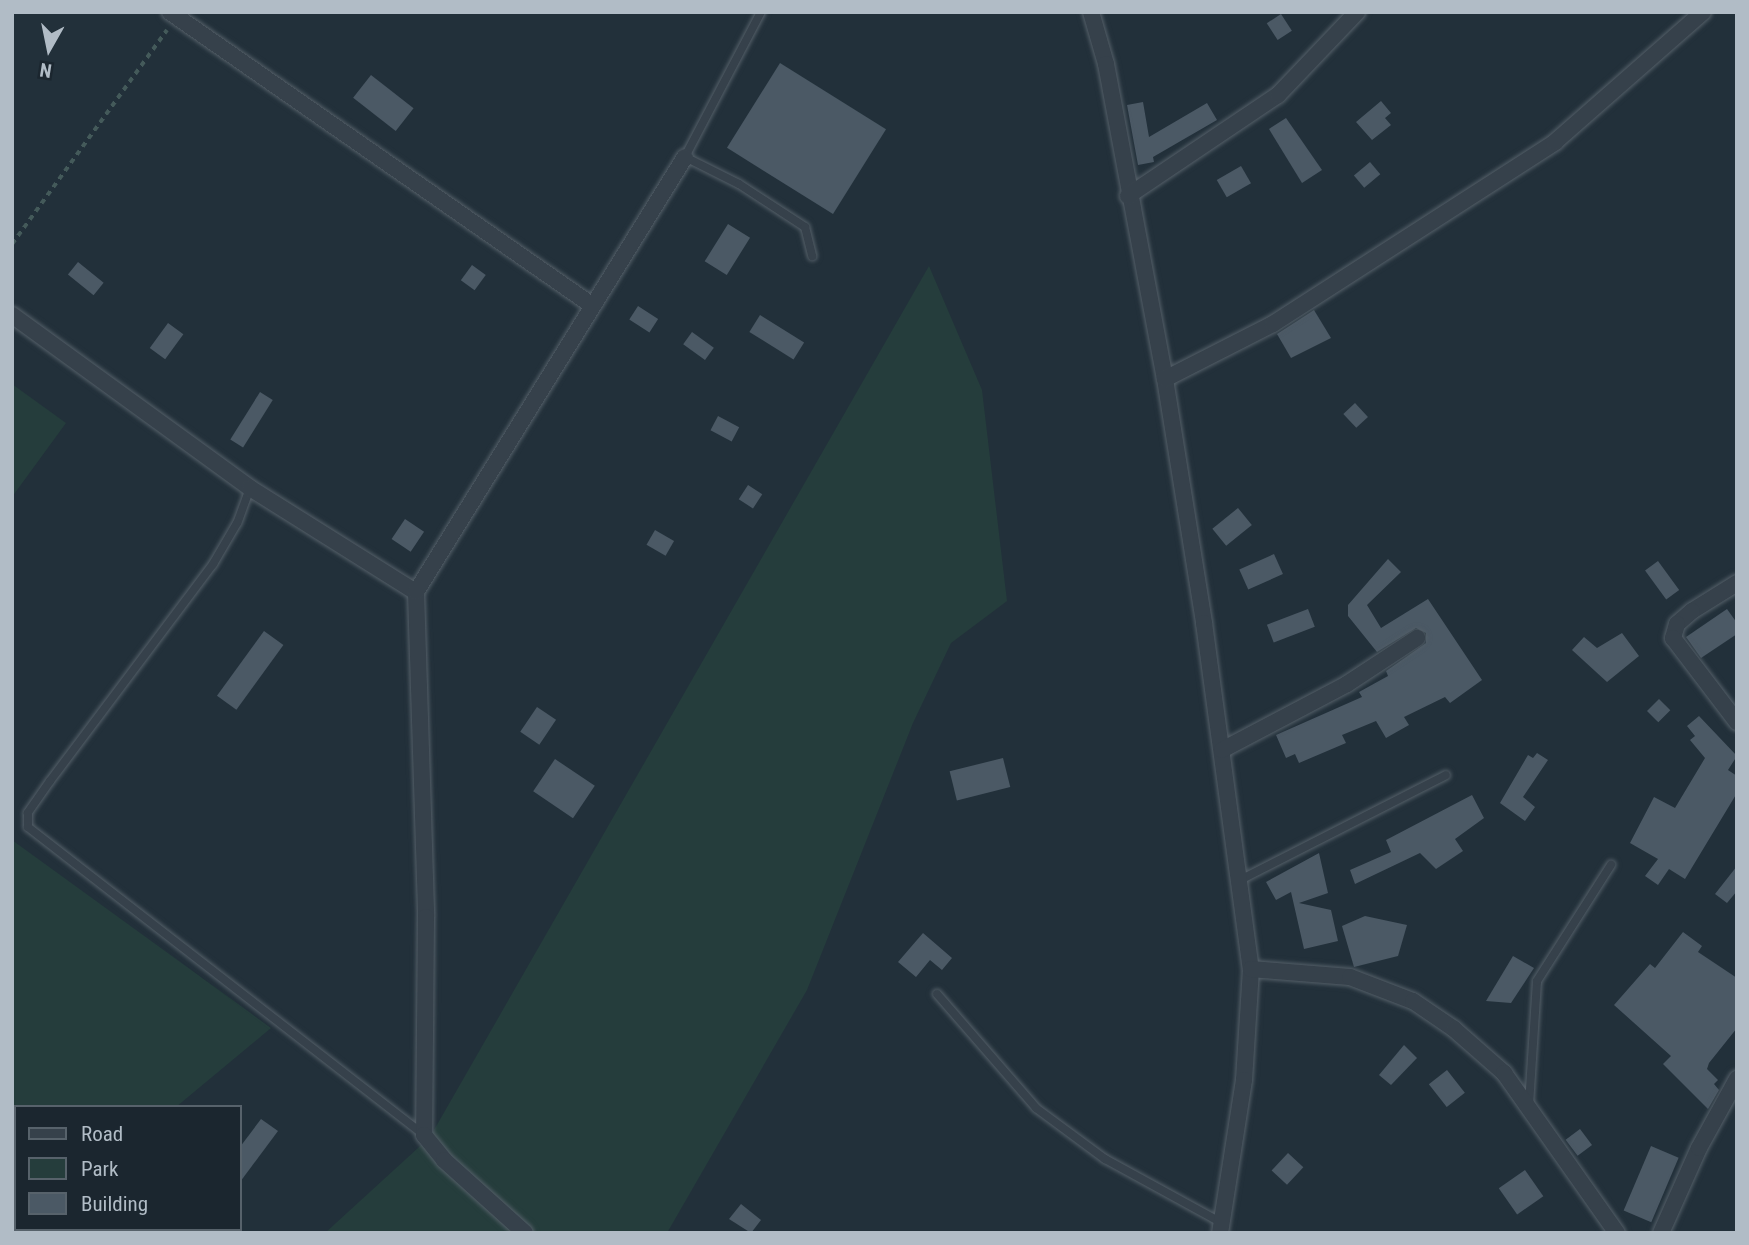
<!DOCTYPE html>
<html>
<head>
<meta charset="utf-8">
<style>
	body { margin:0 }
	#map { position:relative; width:1749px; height:1245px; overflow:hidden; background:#22303a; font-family:"Roboto Condensed",sans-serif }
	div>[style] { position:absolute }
	.green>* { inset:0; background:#253d3c }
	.building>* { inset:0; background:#4b5965; transform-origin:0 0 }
	.path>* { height:3.5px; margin-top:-1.75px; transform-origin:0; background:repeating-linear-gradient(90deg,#445a5a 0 5px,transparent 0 10px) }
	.roads { filter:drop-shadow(0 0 2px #545f68) drop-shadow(0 0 2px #545f68) }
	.lane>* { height:8px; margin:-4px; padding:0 4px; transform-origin:4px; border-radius:4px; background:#36414b }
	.street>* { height:16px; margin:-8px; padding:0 8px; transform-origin:8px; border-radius:8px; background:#36414b }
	span { translate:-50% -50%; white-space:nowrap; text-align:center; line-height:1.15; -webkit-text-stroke:6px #1b262f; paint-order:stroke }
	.frame { position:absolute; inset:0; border:14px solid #b1bcc6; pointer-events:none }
	.legend { position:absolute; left:14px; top:1105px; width:228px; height:126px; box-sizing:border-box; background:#1b262f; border:2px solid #57626b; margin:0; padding:9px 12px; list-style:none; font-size:21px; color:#b1bcc6 }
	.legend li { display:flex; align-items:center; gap:14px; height:35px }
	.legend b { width:35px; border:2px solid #57626b }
	.north { position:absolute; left:14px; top:14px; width:70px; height:70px; -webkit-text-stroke:5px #1b262f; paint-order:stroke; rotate:189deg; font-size:19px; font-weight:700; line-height:28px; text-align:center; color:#b1bcc6 }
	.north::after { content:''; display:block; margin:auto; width:24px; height:32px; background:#b1bcc6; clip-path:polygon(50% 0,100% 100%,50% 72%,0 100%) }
</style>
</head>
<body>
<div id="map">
	<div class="green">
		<i style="clip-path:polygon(929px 266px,982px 390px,1007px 601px,951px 643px,913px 723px,807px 990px,667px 1233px,325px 1233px,430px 1137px)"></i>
		<i style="clip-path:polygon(12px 384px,66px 423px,12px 497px)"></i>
		<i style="clip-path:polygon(12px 840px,271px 1028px,176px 1107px,16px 1107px,16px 1229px,28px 1229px,24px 1233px,12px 1233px)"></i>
	</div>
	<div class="building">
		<i style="left:1281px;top:14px;width:20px;height:17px;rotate:57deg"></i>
		<i style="left:780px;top:63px;width:125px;height:100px;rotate:32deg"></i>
		<i style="left:371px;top:75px;width:54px;height:29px;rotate:38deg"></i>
		<i style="clip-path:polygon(1381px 101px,1391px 113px,1385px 118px,1391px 125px,1372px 140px,1356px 122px)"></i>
		<i style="clip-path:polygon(1143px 102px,1149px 137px,1207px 103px,1217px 120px,1153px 157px,1154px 162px,1138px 165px,1127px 105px)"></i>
		<i style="clip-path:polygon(1286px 118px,1322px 170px,1302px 183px,1269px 129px)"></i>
		<i style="left:1370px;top:162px;width:16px;height:21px;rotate:50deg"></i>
		<i style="left:1241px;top:166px;width:20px;height:28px;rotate:60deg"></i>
		<i style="left:728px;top:224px;width:26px;height:44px;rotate:32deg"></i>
		<i style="left:78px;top:262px;width:33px;height:16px;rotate:39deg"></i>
		<i style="left:472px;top:265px;width:17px;height:19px;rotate:36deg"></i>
		<i style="left:638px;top:306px;width:24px;height:16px;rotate:33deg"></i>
		<i style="clip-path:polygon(1314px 310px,1331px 338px,1291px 358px,1277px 334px)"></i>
		<i style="left:760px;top:315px;width:52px;height:20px;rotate:32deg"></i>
		<i style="left:168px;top:323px;width:19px;height:31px;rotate:36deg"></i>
		<i style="left:692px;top:332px;width:27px;height:15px;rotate:36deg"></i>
		<i style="left:260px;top:392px;width:15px;height:56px;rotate:32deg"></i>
		<i style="left:1355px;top:403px;width:19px;height:16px;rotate:47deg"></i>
		<i style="left:718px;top:416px;width:24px;height:16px;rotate:28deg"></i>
		<i style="left:748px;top:485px;width:17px;height:17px;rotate:33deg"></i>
		<i style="left:1238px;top:508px;width:22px;height:33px;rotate:51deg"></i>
		<i style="left:405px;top:519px;width:23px;height:24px;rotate:34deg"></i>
		<i style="left:655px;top:530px;width:22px;height:17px;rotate:30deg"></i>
		<i style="left:1274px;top:554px;width:22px;height:38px;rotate:66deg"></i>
		<i style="clip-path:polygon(1388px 559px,1401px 572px,1367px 605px,1381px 628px,1428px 599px,1482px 680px,1450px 703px,1445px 697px,1404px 717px,1409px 725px,1386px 738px,1376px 721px,1342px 735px,1346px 743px,1299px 763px,1295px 754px,1286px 758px,1276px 735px,1362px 697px,1359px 692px,1388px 676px,1386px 671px,1426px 643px,1426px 633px,1416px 628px,1377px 652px,1348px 616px,1348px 605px)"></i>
		<i style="left:1658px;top:561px;width:36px;height:16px;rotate:54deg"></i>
		<i style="left:1308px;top:609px;width:19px;height:44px;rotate:69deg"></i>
		<i style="clip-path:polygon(1727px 609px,1737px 623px,1737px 634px,1701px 658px,1686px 637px)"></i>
		<i style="left:264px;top:631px;width:24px;height:80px;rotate:36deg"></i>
		<i style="clip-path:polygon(1622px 633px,1639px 656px,1607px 682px,1572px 650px,1584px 637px,1597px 648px)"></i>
		<i style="left:1659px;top:699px;width:16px;height:17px;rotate:45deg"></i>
		<i style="left:537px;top:707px;width:23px;height:30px;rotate:34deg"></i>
		<i style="clip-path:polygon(1699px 716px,1737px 756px,1728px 770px,1737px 776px,1737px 793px,1685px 879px,1669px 869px,1658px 885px,1645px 876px,1658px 859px,1630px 843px,1654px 797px,1675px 808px,1705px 758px,1690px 740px,1695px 736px,1687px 726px)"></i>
		<i style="clip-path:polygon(1537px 753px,1548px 760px,1523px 797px,1535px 807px,1525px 821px,1500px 803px,1528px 755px,1533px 758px)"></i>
		<i style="left:1003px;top:758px;width:30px;height:55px;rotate:76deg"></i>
		<i style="left:555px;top:759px;width:48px;height:39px;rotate:34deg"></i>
		<i style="clip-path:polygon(1472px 795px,1484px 818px,1455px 839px,1463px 851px,1436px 869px,1420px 853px,1355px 884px,1350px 870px,1391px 852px,1386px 840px)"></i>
		<i style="clip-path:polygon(1319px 853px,1328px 893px,1299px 903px,1331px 910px,1338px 941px,1304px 949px,1291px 892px,1276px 900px,1266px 882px)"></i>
		<i style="clip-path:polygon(1737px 866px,1737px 891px,1727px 903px,1715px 894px)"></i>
		<i style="clip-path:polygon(1365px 916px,1407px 925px,1398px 956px,1354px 967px,1342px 926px)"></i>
		<i style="clip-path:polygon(1683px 932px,1702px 946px,1698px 952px,1737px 978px,1737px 1028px,1709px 1063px,1707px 1069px,1718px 1080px,1714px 1084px,1719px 1090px,1708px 1109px,1663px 1064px,1671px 1056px,1614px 1005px,1650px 964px,1655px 968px)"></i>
		<i style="clip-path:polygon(923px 933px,952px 958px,942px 970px,930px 960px,916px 977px,898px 962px)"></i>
		<i style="clip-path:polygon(1513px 956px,1534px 968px,1511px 1003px,1486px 1001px)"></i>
		<i style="clip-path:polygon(1404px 1045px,1417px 1058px,1391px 1085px,1379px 1075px)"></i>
		<i style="left:1447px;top:1070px;width:29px;height:23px;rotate:52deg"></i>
		<i style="clip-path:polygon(261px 1119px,278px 1131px,240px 1182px,240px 1147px)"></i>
		<i style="left:1580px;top:1129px;width:20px;height:18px;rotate:53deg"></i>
		<i style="left:1651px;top:1146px;width:30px;height:70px;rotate:23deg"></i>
		<i style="left:1288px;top:1153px;width:21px;height:24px;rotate:43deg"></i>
		<i style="left:1525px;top:1170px;width:32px;height:32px;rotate:55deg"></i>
		<i style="clip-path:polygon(741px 1204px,761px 1220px,751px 1233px,729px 1219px)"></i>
	</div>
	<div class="path">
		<i style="left:12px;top:244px;width:264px;rotate:-54.1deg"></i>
	</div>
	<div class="roads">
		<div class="lane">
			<i style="left:761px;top:12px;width:164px;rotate:117.7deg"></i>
			<i style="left:685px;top:157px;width:60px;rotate:26.6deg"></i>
			<i style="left:739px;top:184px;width:79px;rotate:33.1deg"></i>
			<i style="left:805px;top:227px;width:30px;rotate:76deg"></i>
			<i style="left:250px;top:488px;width:37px;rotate:110deg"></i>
			<i style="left:237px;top:523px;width:48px;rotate:120.3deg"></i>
			<i style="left:213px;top:564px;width:271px;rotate:126.9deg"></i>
			<i style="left:50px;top:781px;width:39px;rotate:125deg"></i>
			<i style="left:28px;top:813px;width:14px;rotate:90deg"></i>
			<i style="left:28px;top:827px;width:502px;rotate:37.87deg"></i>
			<i style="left:1240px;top:880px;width:231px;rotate:-27deg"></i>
			<i style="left:937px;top:994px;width:151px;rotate:49deg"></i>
			<i style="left:1036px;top:1108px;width:86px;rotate:36.5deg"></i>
			<i style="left:1105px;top:1159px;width:133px;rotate:28.7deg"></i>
			<i style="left:1529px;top:1105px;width:124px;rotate:-86.3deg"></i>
			<i style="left:1537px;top:981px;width:138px;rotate:-57.5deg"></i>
		</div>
		<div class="street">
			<i style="left:170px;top:12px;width:515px;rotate:34.8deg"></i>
			<i style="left:1091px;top:12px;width:54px;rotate:73.9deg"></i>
			<i style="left:1106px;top:64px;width:320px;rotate:79.4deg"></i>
			<i style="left:1165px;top:379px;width:247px;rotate:80.9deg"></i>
			<i style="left:1204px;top:623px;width:349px;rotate:82.3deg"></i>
			<i style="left:1251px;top:969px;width:111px;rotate:93.6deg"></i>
			<i style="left:1244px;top:1080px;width:155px;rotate:98.9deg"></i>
			<i style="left:1128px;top:196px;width:181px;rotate:-34deg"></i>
			<i style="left:1278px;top:95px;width:115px;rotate:-46.4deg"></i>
			<i style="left:12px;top:315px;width:294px;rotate:36deg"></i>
			<i style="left:250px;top:488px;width:196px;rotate:32.1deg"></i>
			<i style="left:416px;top:592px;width:325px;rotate:88.2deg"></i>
			<i style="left:426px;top:917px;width:218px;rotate:90.5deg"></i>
			<i style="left:424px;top:1135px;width:32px;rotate:51deg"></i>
			<i style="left:444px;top:1160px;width:109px;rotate:42deg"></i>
			<i style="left:1165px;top:379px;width:121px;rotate:-27deg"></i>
			<i style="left:1273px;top:324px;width:336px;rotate:-32.8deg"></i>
			<i style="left:1555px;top:142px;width:197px;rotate:-41.3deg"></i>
			<i style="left:1737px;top:583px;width:53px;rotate:148.1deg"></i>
			<i style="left:1692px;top:611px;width:20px;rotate:139deg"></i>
			<i style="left:1677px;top:624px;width:15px;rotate:106deg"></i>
			<i style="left:1673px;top:638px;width:106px;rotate:52.7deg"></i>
			<i style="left:416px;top:592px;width:511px;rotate:-58.27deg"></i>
			<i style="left:1222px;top:750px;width:141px;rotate:-27.8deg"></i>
			<i style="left:1347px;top:684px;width:84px;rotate:-33.3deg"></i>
			<i style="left:1251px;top:969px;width:99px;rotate:4.6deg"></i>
			<i style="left:1350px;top:977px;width:67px;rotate:20.9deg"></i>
			<i style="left:1413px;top:1001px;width:50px;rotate:34.3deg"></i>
			<i style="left:1454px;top:1029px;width:67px;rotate:41.3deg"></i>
			<i style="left:1504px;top:1073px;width:196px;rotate:54.8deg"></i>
			<i style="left:1661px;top:1233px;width:93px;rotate:-65.9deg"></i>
			<i style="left:1699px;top:1148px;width:79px;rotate:-61.2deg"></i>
		</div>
	</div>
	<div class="frame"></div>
	<ul class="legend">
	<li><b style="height:9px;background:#36414b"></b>Road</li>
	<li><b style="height:19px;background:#253d3c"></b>Park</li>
	<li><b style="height:19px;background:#4b5965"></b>Building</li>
	</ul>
	<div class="north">N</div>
</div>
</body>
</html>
